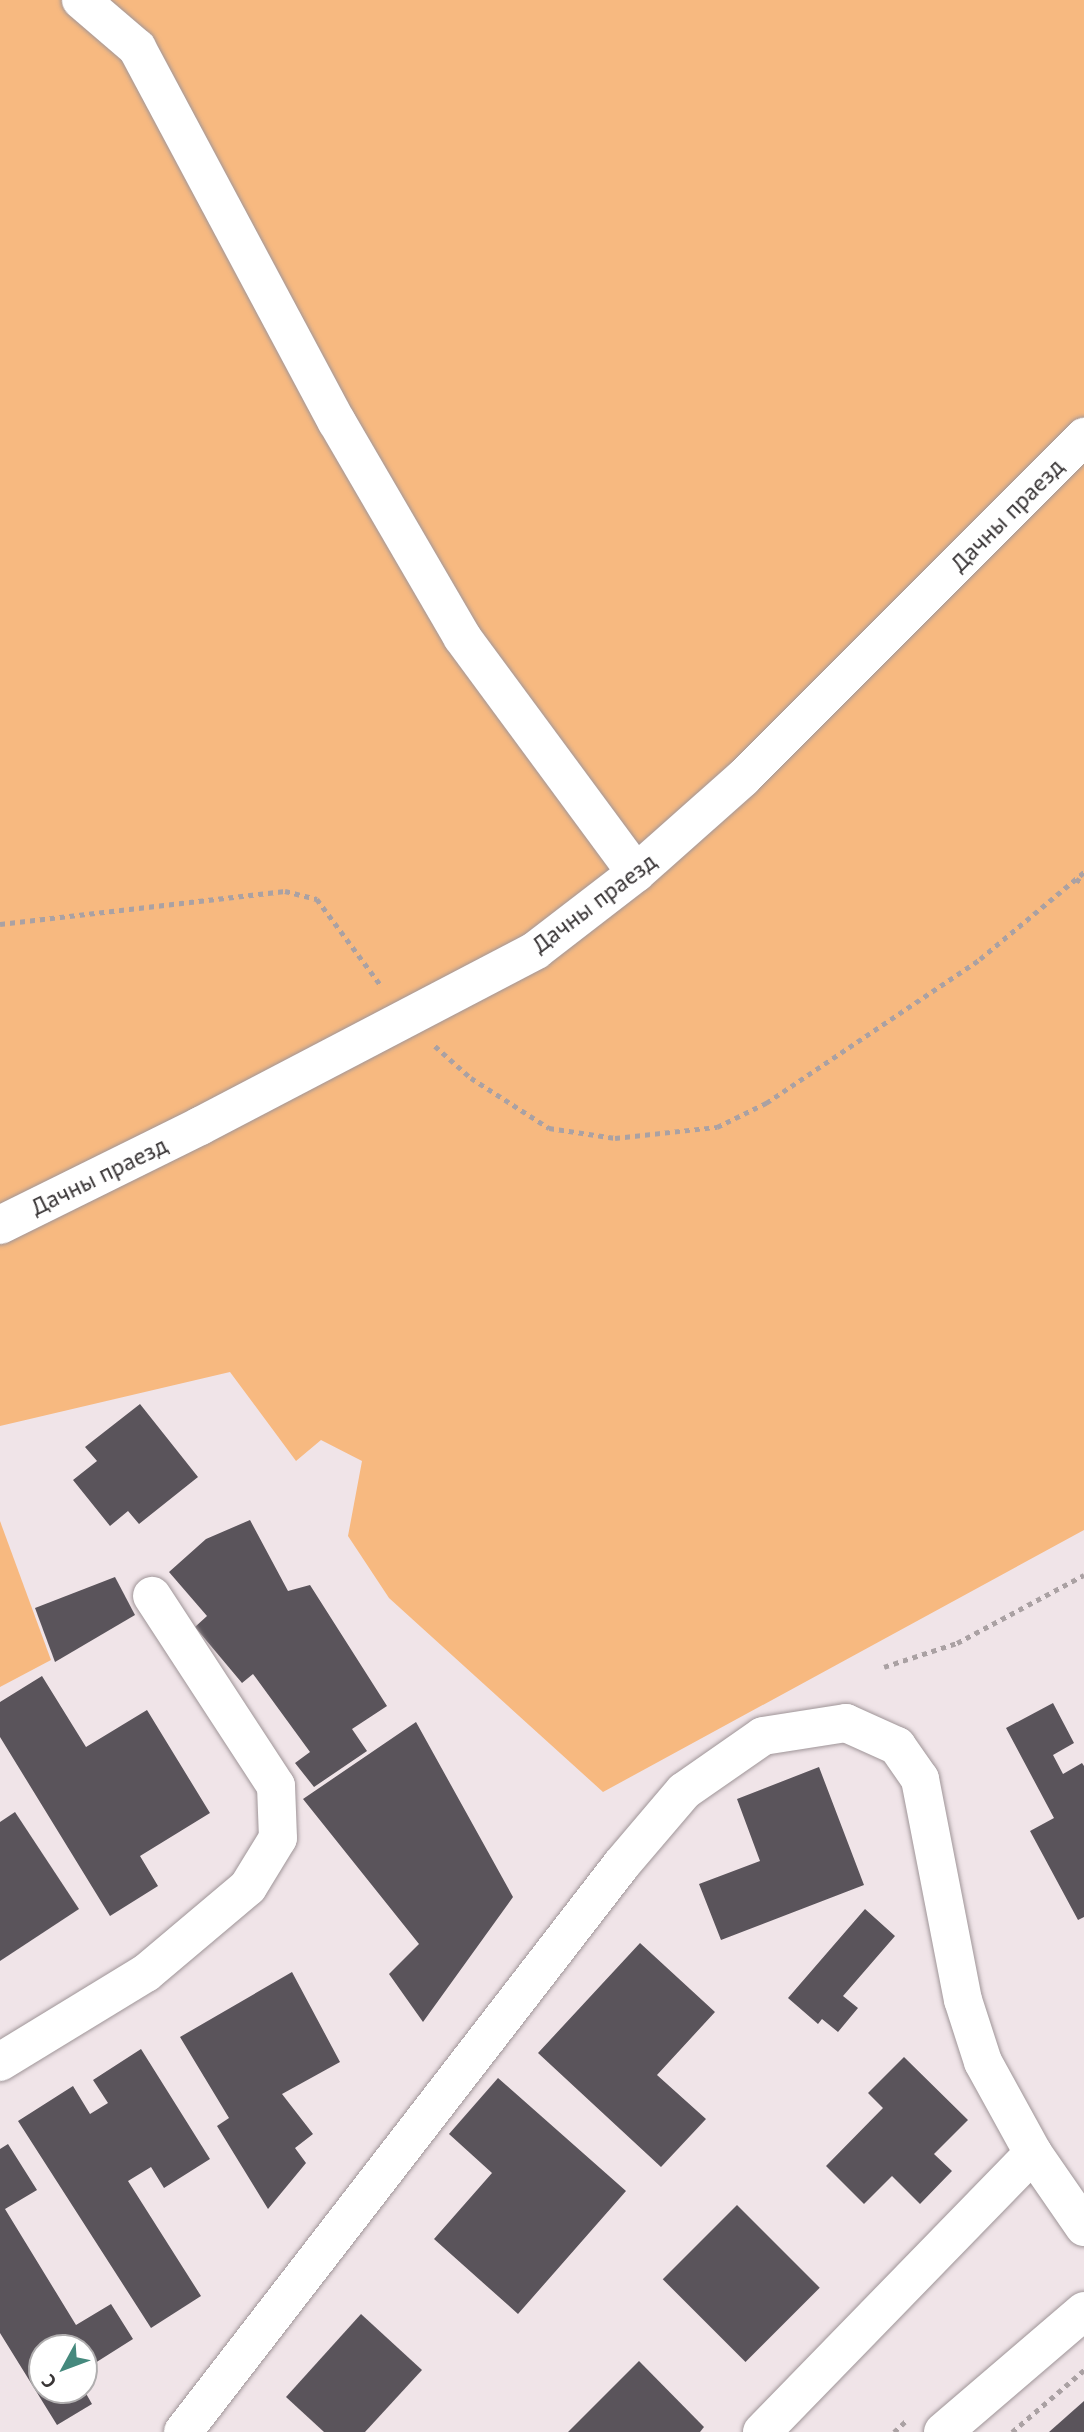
<!DOCTYPE html>
<html>
<head>
<meta charset="utf-8">
<style>
	body { margin:0 }
	#map { position:relative; width:1084px; height:2432px; overflow:hidden; background:#f0e4e8; font-family:"PT Sans",sans-serif }
	div>[style] { position:absolute }
	.green>* { inset:0; background:#f7b980 }
	.building>* { inset:0; background:#5a545b; transform-origin:0 0 }
	.path>* { height:4.5px; margin-top:-2.25px; transform-origin:0; background:repeating-linear-gradient(90deg,#aaa1a3 0 5px,transparent 0 10px) }
	.roads { filter:drop-shadow(0 0 2px #9f9598) drop-shadow(0 0 2px #9f9598) }
	.minor>* { height:38px; margin:-19px; padding:0 19px; transform-origin:19px; border-radius:19px; background:#fff }
	span { translate:-50% -50%; white-space:nowrap; text-align:center; line-height:1.15; -webkit-text-stroke:7px #fff; paint-order:stroke }
	.street-label { font-size:24px; color:#393536 }
	.north { position:absolute; left:28px; top:2334px; width:70px; height:70px; box-sizing:border-box; background:#fff; border:2px solid #b0aeaf; border-radius:50%; rotate:229deg; font-size:19px; font-weight:700; line-height:28px; text-align:center; color:#393536 }
	.north::after { content:''; display:block; margin:auto; width:24px; height:32px; background:#45897d; clip-path:polygon(50% 0,100% 100%,50% 72%,0 100%) }
</style>
</head>
<body>
<div id="map">
	<div class="green">
		<i style="clip-path:polygon(0 0,1084px 0,1084px 1530px,603px 1792px,389px 1598px,348px 1536px,362px 1461px,321px 1440px,296px 1461px,230px 1372px,0 1426px)"></i>
		<i style="clip-path:polygon(0 1521px,51px 1660px,0 1687px)"></i>
	</div>
	<div class="building">
		<i style="clip-path:polygon(140px 1404px,198px 1477px,139px 1524px,128px 1511px,110px 1526px,73px 1480px,97px 1461px,85px 1447px)"></i>
		<i style="clip-path:polygon(250px 1520px,288px 1591px,310px 1585px,387px 1706px,352px 1729px,367px 1751px,314px 1787px,295px 1763px,310px 1752px,253px 1674px,242px 1683px,195px 1627px,207px 1616px,169px 1572px,206px 1539px)"></i>
		<i style="clip-path:polygon(115px 1577px,135px 1615px,55px 1662px,35px 1608px)"></i>
		<i style="clip-path:polygon(42px 1676px,86px 1747px,147px 1710px,210px 1813px,140px 1856px,158px 1886px,110px 1916px,0 1737px,0 1702px)"></i>
		<i style="clip-path:polygon(1053px 1703px,1074px 1743px,1053px 1755px,1063px 1774px,1082px 1763px,1084px 1766px,1084px 1917px,1078px 1920px,1030px 1831px,1054px 1818px,1006px 1728px)"></i>
		<i style="clip-path:polygon(416px 1722px,513px 1897px,423px 2022px,389px 1974px,419px 1944px,303px 1799px)"></i>
		<i style="clip-path:polygon(819px 1767px,864px 1885px,721px 1940px,699px 1884px,760px 1861px,737px 1799px)"></i>
		<i style="clip-path:polygon(15px 1812px,79px 1909px,0 1961px,0 1822px)"></i>
		<i style="clip-path:polygon(865px 1909px,895px 1936px,843px 1996px,858px 2008px,838px 2032px,822px 2019px,818px 2024px,788px 1998px)"></i>
		<i style="clip-path:polygon(640px 1943px,715px 2012px,657px 2075px,706px 2119px,661px 2167px,538px 2053px)"></i>
		<i style="clip-path:polygon(292px 1972px,340px 2062px,282px 2094px,313px 2134px,295px 2148px,306px 2163px,268px 2209px,217px 2126px,229px 2118px,180px 2037px)"></i>
		<i style="clip-path:polygon(141px 2049px,210px 2159px,164px 2188px,151px 2167px,128px 2181px,201px 2296px,151px 2328px,18px 2121px,73px 2086px,90px 2114px,108px 2103px,93px 2080px)"></i>
		<i style="clip-path:polygon(904px 2057px,968px 2120px,934px 2154px,952px 2171px,920px 2204px,892px 2176px,864px 2204px,826px 2166px,883px 2108px,868px 2093px)"></i>
		<i style="clip-path:polygon(498px 2078px,626px 2191px,518px 2314px,434px 2239px,492px 2173px,449px 2134px)"></i>
		<i style="clip-path:polygon(8px 2144px,37px 2190px,5px 2209px,76px 2325px,111px 2304px,133px 2339px,84px 2370px,84px 2348px,42px 2348px,42px 2390px,84px 2390px,92px 2404px,57px 2425px,0 2333px,0 2149px)"></i>
		<i style="left:737px;top:2205px;width:117px;height:105px;rotate:45deg"></i>
		<i style="clip-path:polygon(361px 2314px,422px 2370px,365px 2432px,324px 2432px,286px 2397px)"></i>
		<i style="clip-path:polygon(639px 2361px,704px 2427px,700px 2432px,568px 2432px)"></i>
		<i style="clip-path:polygon(1084px 2401px,1084px 2432px,1049px 2432px)"></i>
	</div>
	<div class="path">
		<i style="left:1076px;top:879px;width:9px;rotate:32deg"></i>
		<i style="left:0;top:924px;width:287px;rotate:-6.6deg"></i>
		<i style="left:285px;top:891px;width:33px;rotate:14deg"></i>
		<i style="left:317px;top:899px;width:109px;rotate:53.5deg"></i>
		<i style="left:435px;top:1046px;width:48px;rotate:41.6deg"></i>
		<i style="left:471px;top:1078px;width:93px;rotate:32.7deg"></i>
		<i style="left:549px;top:1128px;width:67px;rotate:8.6deg"></i>
		<i style="left:615px;top:1138px;width:103px;rotate:-6.2deg"></i>
		<i style="left:717px;top:1127px;width:55px;rotate:-26.1deg"></i>
		<i style="left:766px;top:1103px;width:258px;rotate:-33.9deg"></i>
		<i style="left:980px;top:959px;width:136px;rotate:-39.9deg"></i>
		<i style="left:884px;top:1667px;width:77px;rotate:-18.2deg"></i>
		<i style="left:957px;top:1643px;width:144px;rotate:-28.2deg"></i>
		<i style="left:894px;top:2432px;width:16px;rotate:-43deg"></i>
		<i style="left:1012px;top:2432px;width:95px;rotate:-40.7deg"></i>
	</div>
	<div class="roads">
		<div class="minor">
			<i style="left:81px;top:0;width:74px;rotate:40.6deg"></i>
			<i style="left:137px;top:48px;width:424px;rotate:61.9deg"></i>
			<i style="left:337px;top:422px;width:249px;rotate:59.8deg"></i>
			<i style="left:462px;top:637px;width:293px;rotate:53.6deg"></i>
			<i style="left:0;top:1225px;width:223px;rotate:-26.3deg"></i>
			<i style="left:200px;top:1126px;width:379px;rotate:-27.6deg"></i>
			<i style="left:536px;top:950px;width:126px;rotate:-37.6deg"></i>
			<i style="left:636px;top:873px;width:142px;rotate:-41.6deg"></i>
			<i style="left:742px;top:779px;width:484px;rotate:-45deg"></i>
			<i style="left:0;top:2062px;width:171px;rotate:-31.4deg"></i>
			<i style="left:146px;top:1973px;width:133px;rotate:-40.1deg"></i>
			<i style="left:248px;top:1887px;width:57px;rotate:-58.5deg"></i>
			<i style="left:278px;top:1838px;width:52px;rotate:-92.2deg"></i>
			<i style="left:276px;top:1786px;width:227px;rotate:-123.1deg"></i>
			<i style="left:183px;top:2432px;width:716px;rotate:-52.31deg"></i>
			<i style="left:621px;top:1865px;width:97px;rotate:-49.6deg"></i>
			<i style="left:684px;top:1791px;width:96px;rotate:-34.8deg"></i>
			<i style="left:763px;top:1736px;width:84px;rotate:-8.9deg"></i>
			<i style="left:846px;top:1723px;width:56px;rotate:24.3deg"></i>
			<i style="left:897px;top:1746px;width:40px;rotate:55.1deg"></i>
			<i style="left:920px;top:1779px;width:225px;rotate:79deg"></i>
			<i style="left:963px;top:2000px;width:65px;rotate:72.1deg"></i>
			<i style="left:983px;top:2062px;width:104px;rotate:61.2deg"></i>
			<i style="left:1033px;top:2153px;width:90px;rotate:55.4deg"></i>
			<i style="left:762px;top:2432px;width:389px;rotate:-45.8deg"></i>
			<i style="left:943px;top:2432px;width:186px;rotate:-40.6deg"></i>
		</div>
	</div>
	<div class="street-label">
		<span style="left:1007px;top:515px;rotate:-45deg">Дачны праезд</span>
		<span style="left:594px;top:903px;rotate:-37deg">Дачны праезд</span>
		<span style="left:99px;top:1176px;rotate:-26deg">Дачны праезд</span>
	</div>
	<div class="north">С</div>
</div>
</body>
</html>
